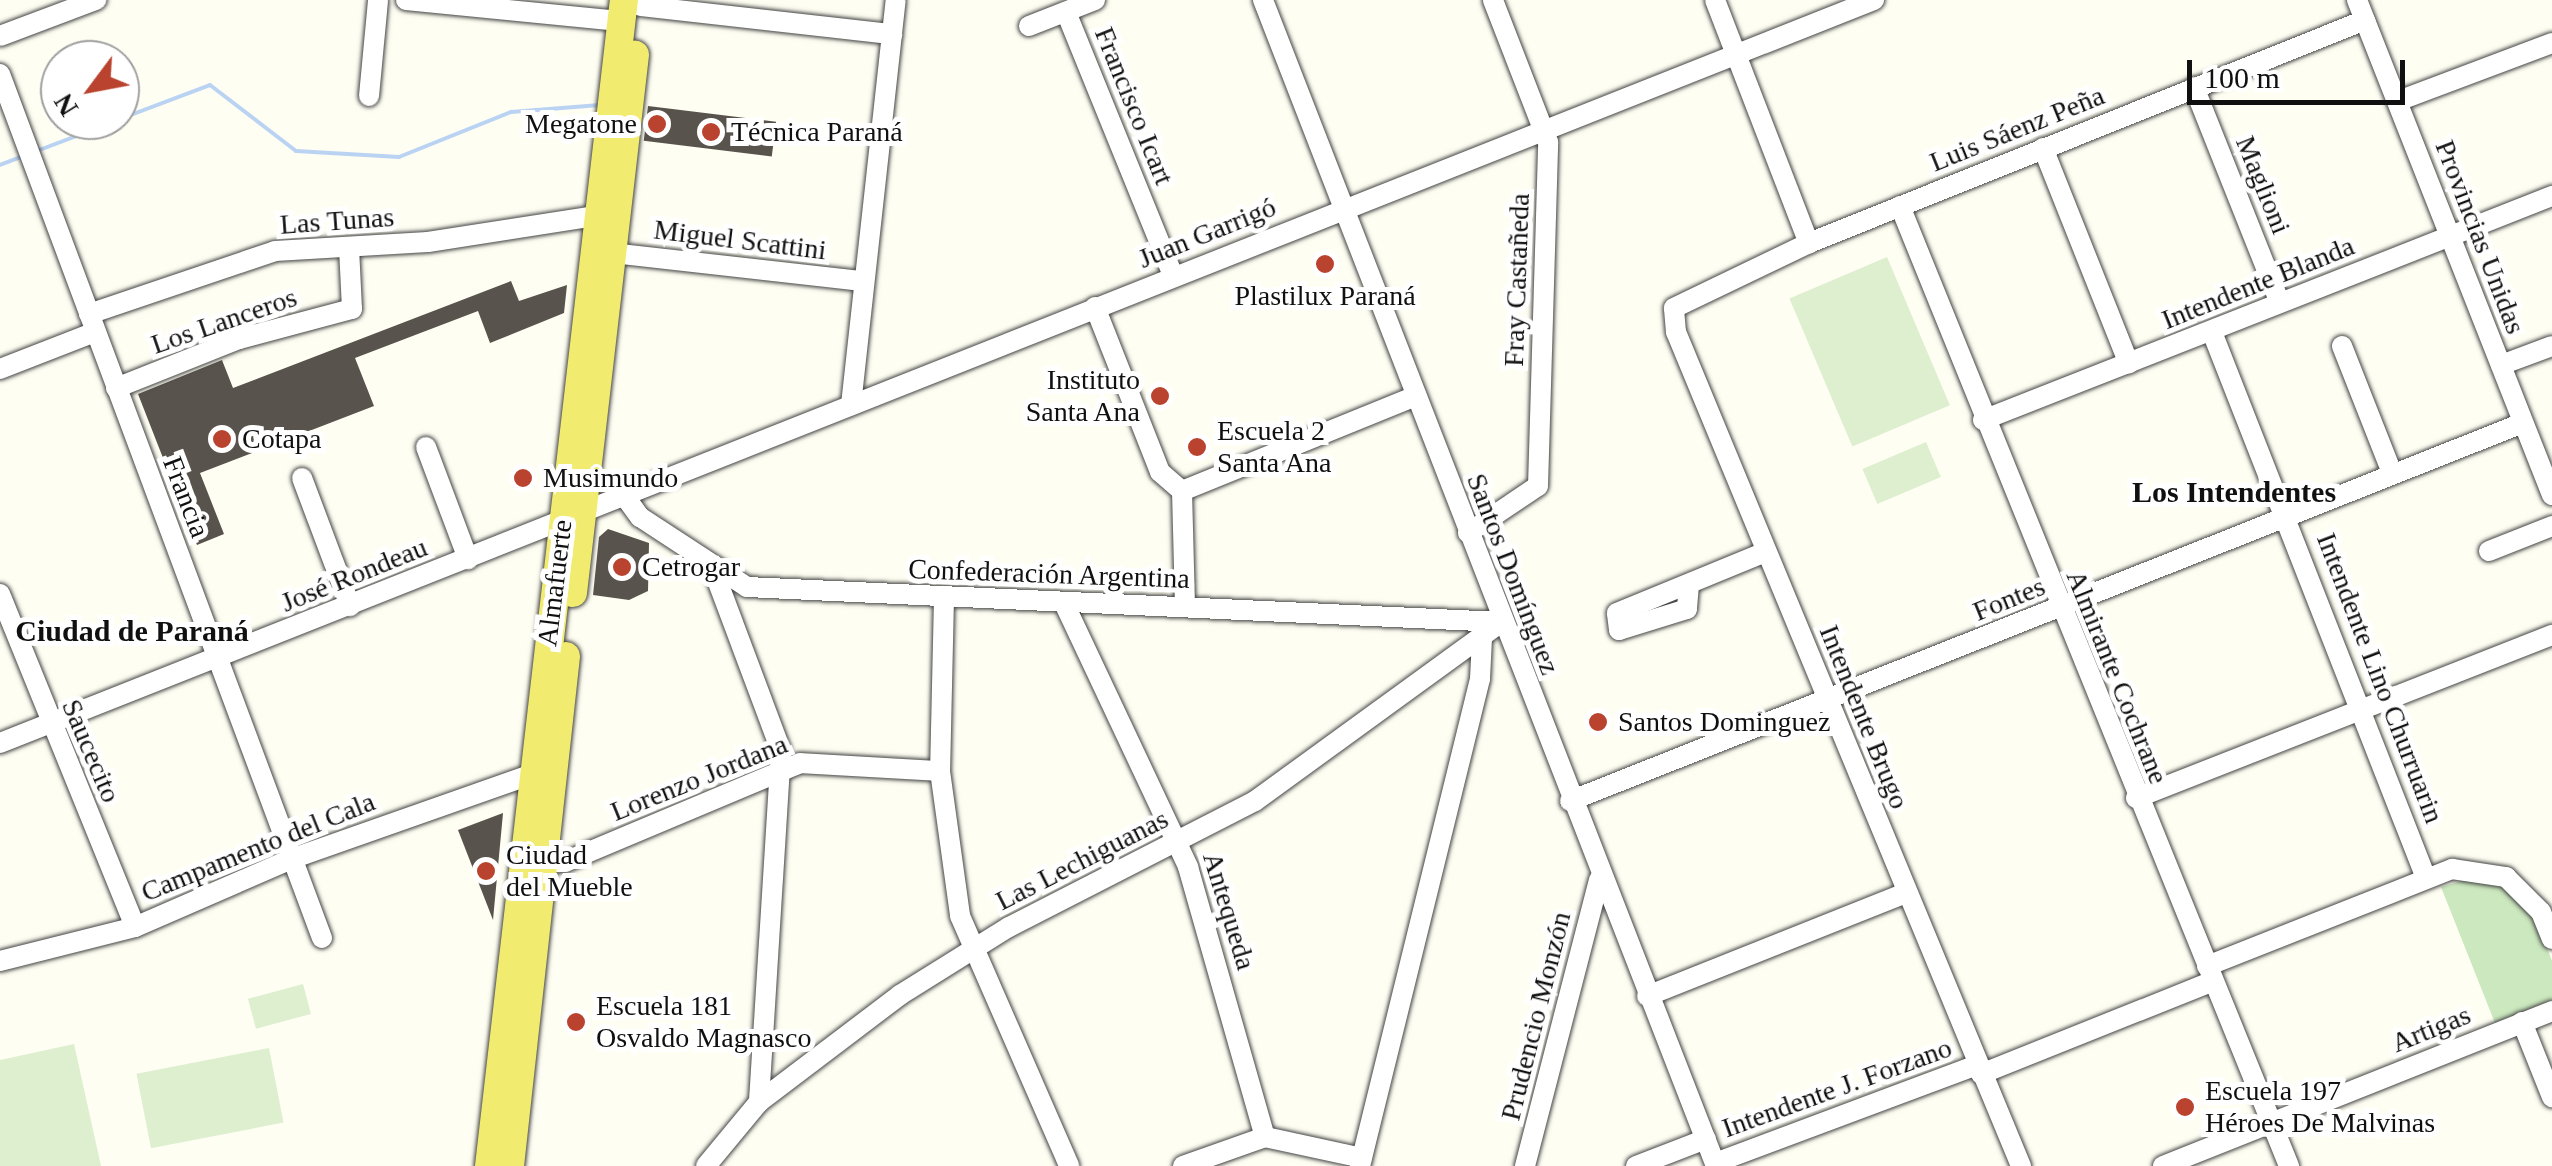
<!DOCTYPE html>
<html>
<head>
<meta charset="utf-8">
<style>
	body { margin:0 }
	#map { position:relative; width:2552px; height:1166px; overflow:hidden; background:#fefef3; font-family:"Times New Roman",serif }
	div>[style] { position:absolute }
	.green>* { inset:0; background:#cbe8be }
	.pitch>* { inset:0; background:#deefcf; transform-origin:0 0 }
	.stream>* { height:4px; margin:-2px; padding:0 2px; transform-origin:2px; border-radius:2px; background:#bad3f3 }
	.building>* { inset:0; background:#58534c; transform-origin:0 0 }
	.roads { filter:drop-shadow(0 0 2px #434343) drop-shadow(0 0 2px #434343) }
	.minor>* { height:20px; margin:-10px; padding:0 10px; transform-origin:10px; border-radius:10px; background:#fff }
	.major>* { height:28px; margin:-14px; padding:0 14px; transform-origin:14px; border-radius:14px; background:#f1eb70 }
	.dots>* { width:28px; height:28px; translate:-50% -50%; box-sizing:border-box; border:5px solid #fff; border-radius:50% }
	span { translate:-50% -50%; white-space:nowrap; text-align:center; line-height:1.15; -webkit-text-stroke:10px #fff; paint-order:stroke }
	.street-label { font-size:28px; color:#101010 }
	.poi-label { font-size:28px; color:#101010 }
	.right { translate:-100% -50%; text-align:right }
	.left { translate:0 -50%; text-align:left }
	.neighbourhood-label { font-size:30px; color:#101010; font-weight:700 }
	.north { position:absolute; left:40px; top:40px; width:100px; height:100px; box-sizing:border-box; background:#fff; border:2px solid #9f9f9f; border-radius:50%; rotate:238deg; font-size:28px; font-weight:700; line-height:40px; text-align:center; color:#101010 }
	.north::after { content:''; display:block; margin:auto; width:35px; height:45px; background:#b9432e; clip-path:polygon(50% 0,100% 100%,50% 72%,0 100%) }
	.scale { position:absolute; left:2187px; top:60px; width:218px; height:45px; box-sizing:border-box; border:5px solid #101010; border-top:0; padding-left:12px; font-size:30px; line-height:35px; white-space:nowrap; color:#101010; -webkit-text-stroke:8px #fff; paint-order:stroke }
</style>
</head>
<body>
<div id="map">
	<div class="green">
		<i style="clip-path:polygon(2475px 877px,2513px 892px,2538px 925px,2552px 961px,2552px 1000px,2495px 1023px,2441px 887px)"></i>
	</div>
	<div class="pitch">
		<i style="left:1887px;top:257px;width:161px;height:106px;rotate:67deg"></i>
		<i style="left:1926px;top:442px;width:38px;height:69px;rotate:67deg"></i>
		<i style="left:303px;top:984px;width:31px;height:57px;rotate:75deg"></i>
		<i style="clip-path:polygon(74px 1044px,101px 1166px,0 1166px,0 1060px)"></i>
		<i style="left:269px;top:1048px;width:76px;height:135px;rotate:79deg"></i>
	</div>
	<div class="stream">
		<i style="left:120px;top:119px;width:96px;rotate:-20.7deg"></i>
		<i style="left:210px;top:85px;width:108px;rotate:37.5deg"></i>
		<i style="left:296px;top:151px;width:103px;rotate:3.3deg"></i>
		<i style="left:399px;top:157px;width:121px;rotate:-21.9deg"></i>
		<i style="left:511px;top:112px;width:89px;rotate:-4.5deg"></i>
		<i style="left:34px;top:152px;width:91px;rotate:-20.6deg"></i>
		<i style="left:0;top:165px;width:22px;rotate:-21deg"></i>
	</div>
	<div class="building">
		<i style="left:648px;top:106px;width:129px;height:35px;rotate:7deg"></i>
		<i style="clip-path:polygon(511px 281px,519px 301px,567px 285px,564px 313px,490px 343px,478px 311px,355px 358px,374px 406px,200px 473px,224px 534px,197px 545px,138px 394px,222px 360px,233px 388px)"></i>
		<i style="clip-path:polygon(608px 529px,649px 543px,648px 591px,629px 600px,593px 595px,599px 537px)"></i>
		<i style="clip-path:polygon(503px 813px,493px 920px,458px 830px)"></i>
	</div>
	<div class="roads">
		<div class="minor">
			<i style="left:406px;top:0;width:217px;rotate:5.6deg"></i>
			<i style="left:1263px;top:0;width:1251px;rotate:68.77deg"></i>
			<i style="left:1715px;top:0;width:261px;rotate:68.9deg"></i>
			<i style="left:2357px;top:0;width:532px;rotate:68.5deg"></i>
			<i style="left:641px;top:6px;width:253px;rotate:6.4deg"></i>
			<i style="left:1066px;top:12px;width:285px;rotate:67.9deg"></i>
			<i style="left:1029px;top:26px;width:71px;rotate:-21.5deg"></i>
			<i style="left:0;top:36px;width:103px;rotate:-20.6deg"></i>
			<i style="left:0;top:74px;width:922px;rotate:69.56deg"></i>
			<i style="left:2194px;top:87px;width:232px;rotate:68.3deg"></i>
			<i style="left:369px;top:96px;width:96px;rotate:-84.6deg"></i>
			<i style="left:2398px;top:101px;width:165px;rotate:-20.6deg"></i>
			<i style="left:2043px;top:148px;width:232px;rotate:68.3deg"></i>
			<i style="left:1900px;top:206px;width:1036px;rotate:67.94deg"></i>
			<i style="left:612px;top:253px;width:251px;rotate:6.4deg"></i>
			<i style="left:1095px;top:307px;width:177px;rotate:68.5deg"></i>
			<i style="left:1160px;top:472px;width:29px;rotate:41deg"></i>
			<i style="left:1182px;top:491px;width:116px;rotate:88.5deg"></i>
			<i style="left:89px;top:314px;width:196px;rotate:-18.7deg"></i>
			<i style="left:275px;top:251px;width:153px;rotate:-3.4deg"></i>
			<i style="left:428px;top:242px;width:170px;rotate:-8.8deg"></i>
			<i style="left:2212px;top:332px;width:586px;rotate:68.6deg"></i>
			<i style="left:2342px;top:346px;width:136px;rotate:68.5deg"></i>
			<i style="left:2501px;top:365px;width:54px;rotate:-20.4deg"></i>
			<i style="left:0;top:369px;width:102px;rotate:-21.3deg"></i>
			<i style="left:116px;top:388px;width:132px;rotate:-21.7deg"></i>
			<i style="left:239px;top:339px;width:117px;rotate:-14.9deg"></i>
			<i style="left:352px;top:309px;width:61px;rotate:-92.8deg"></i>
			<i style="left:851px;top:405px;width:407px;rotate:-83.7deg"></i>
			<i style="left:1983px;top:420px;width:612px;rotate:-21.49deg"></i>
			<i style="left:426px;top:447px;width:120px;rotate:69.4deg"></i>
			<i style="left:302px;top:478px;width:137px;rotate:69.4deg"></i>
			<i style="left:1182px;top:491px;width:253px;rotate:-22.1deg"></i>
			<i style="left:626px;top:498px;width:24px;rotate:54deg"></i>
			<i style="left:640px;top:517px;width:128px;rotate:33.2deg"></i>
			<i style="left:747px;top:587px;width:755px;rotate:2.66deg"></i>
			<i style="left:1468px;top:533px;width:84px;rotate:-33.9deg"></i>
			<i style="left:1538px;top:486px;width:344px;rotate:-88.3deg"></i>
			<i style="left:1548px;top:142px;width:152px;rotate:-111.2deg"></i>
			<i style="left:2489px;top:551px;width:68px;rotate:-21.6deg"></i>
			<i style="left:713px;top:569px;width:194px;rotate:69.5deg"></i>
			<i style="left:781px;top:751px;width:352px;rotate:93.6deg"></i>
			<i style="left:1689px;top:585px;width:24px;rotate:95deg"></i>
			<i style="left:1687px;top:609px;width:71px;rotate:162.8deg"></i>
			<i style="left:1619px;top:630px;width:17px;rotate:-97deg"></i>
			<i style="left:1617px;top:613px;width:161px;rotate:-22.3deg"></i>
			<i style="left:0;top:594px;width:359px;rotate:67.9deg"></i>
			<i style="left:944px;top:598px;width:173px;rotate:91.3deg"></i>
			<i style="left:940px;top:771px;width:146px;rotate:82.1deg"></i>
			<i style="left:960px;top:916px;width:273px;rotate:66.4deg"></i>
			<i style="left:1064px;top:603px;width:292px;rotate:64.8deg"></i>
			<i style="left:1188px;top:867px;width:281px;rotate:74.1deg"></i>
			<i style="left:0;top:743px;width:2016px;rotate:-21.63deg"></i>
			<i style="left:2136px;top:798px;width:447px;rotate:-21.4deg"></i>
			<i style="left:1570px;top:801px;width:1025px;rotate:-21.64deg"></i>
			<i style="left:543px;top:863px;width:22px;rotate:-3deg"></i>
			<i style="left:565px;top:862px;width:255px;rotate:-22.8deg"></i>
			<i style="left:800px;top:763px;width:140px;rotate:3.3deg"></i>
			<i style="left:0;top:961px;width:139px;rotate:-14.1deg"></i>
			<i style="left:135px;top:927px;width:173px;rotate:-23.5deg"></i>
			<i style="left:294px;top:858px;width:253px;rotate:-19.4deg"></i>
			<i style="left:2207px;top:966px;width:264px;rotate:-21.6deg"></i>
			<i style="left:2452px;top:869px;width:55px;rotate:8.4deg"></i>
			<i style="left:2506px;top:877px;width:49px;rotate:45deg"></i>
			<i style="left:2541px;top:912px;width:29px;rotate:68deg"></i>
			<i style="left:1647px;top:996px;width:279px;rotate:-21.7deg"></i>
			<i style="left:2522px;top:1022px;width:81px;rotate:68.2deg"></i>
			<i style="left:1981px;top:1074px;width:250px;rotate:-21.8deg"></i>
			<i style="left:1715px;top:1163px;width:280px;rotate:-20.5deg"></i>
			<i style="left:706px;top:1166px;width:83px;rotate:-50.4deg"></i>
			<i style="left:759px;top:1102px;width:177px;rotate:-37.2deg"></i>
			<i style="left:900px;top:995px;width:128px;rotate:-32deg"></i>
			<i style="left:1009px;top:927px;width:276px;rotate:-27.1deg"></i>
			<i style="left:1255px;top:801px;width:304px;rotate:-36deg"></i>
			<i style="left:1183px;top:1166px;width:87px;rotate:-19.5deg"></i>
			<i style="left:1265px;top:1137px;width:99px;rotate:12.2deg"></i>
			<i style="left:1360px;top:1166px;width:502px;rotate:-76.16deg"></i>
			<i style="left:1480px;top:679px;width:41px;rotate:-87.2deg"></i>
			<i style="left:1525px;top:1166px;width:296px;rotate:-75.5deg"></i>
			<i style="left:1636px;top:1166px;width:75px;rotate:-21.1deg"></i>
			<i style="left:2021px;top:1166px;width:903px;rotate:-112.47deg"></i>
			<i style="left:1676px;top:332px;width:24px;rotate:-95deg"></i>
			<i style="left:1674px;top:308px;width:150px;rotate:-25.7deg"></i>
			<i style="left:1809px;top:243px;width:599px;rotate:-21.85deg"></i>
			<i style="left:2163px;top:1166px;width:419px;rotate:-21.7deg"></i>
		</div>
		<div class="major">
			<i style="left:573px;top:593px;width:542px;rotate:-83.43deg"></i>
			<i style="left:489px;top:1166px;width:1174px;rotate:-83.4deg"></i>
			<i style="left:510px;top:1166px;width:513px;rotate:-83.73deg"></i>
		</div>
	</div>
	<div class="dots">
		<i style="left:657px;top:124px;background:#b9432e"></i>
		<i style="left:711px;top:132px;background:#b9432e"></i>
		<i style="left:1325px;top:264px;background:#b9432e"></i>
		<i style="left:1160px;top:396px;background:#b9432e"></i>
		<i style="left:222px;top:439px;background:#b9432e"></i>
		<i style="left:1197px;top:447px;background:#b9432e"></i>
		<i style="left:523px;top:478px;background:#b9432e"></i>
		<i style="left:622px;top:567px;background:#b9432e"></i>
		<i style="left:1598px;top:722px;background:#b9432e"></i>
		<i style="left:486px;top:871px;background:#b9432e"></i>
		<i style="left:576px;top:1022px;background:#b9432e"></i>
		<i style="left:2185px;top:1107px;background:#b9432e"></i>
	</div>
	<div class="street-label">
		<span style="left:1134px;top:106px;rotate:68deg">Francisco Icart</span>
		<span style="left:2017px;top:129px;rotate:-22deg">Luis Sáenz Peña</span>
		<span style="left:2263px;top:185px;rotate:68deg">Maglioni</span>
		<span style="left:337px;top:221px;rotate:-4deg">Las Tunas</span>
		<span style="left:1207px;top:233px;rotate:-22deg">Juan Garrigó</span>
		<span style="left:2480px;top:237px;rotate:69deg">Provincias Unidas</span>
		<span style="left:740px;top:240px;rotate:7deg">Miguel Scattini</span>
		<span style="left:1517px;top:280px;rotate:-88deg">Fray Castañeda</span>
		<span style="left:2258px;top:283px;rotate:-22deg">Intendente Blanda</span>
		<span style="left:224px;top:321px;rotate:-19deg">Los Lanceros</span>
		<span style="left:186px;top:497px;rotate:69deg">Francia</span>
		<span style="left:1049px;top:574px;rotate:2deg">Confederación Argentina</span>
		<span style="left:1513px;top:574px;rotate:69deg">Santos Domínguez</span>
		<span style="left:354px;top:575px;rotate:-22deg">José Rondeau</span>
		<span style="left:555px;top:583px;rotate:-83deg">Almafuerte</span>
		<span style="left:2009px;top:599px;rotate:-22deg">Fontes</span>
		<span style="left:2117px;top:677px;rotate:68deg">Almirante Cochrane</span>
		<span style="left:2380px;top:678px;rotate:69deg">Intendente Lino Churruarin</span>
		<span style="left:1864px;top:717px;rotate:68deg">Intendente Brugo</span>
		<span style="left:91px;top:751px;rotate:67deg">Saucecito</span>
		<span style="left:699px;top:778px;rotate:-22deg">Lorenzo Jordana</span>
		<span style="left:258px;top:847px;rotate:-22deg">Campamento del Cala</span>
		<span style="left:1082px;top:860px;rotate:-27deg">Las Lechiguanas</span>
		<span style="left:1229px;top:911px;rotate:73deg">Antequeda</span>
		<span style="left:1536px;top:1016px;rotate:-76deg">Prudencio Monzón</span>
		<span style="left:2431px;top:1029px;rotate:-22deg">Artigas</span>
		<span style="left:1837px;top:1088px;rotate:-20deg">Intendente J. Forzano</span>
	</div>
	<div class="poi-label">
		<span class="right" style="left:637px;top:124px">Megatone</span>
		<span class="left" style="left:731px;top:132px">Técnica Paraná</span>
		<span style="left:1325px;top:296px">Plastilux Paraná</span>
		<span class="right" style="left:1140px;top:396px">Instituto<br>Santa Ana</span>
		<span class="left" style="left:1217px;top:447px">Escuela 2<br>Santa Ana</span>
		<span class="left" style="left:242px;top:439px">Cotapa</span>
		<span class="left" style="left:543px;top:478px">Musimundo</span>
		<span class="left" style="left:642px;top:567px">Cetrogar</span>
		<span class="left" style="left:1618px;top:722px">Santos Dominguez</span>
		<span class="left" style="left:506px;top:871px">Ciudad<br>del Mueble</span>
		<span class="left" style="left:596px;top:1022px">Escuela 181<br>Osvaldo Magnasco</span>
		<span class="left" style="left:2205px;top:1107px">Escuela 197<br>Héroes De Malvinas</span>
	</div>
	<div class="neighbourhood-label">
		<span style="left:2234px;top:492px">Los Intendentes</span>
		<span style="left:132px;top:631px">Ciudad de Paraná</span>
	</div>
	<div class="north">N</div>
	<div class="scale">100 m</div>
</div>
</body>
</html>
